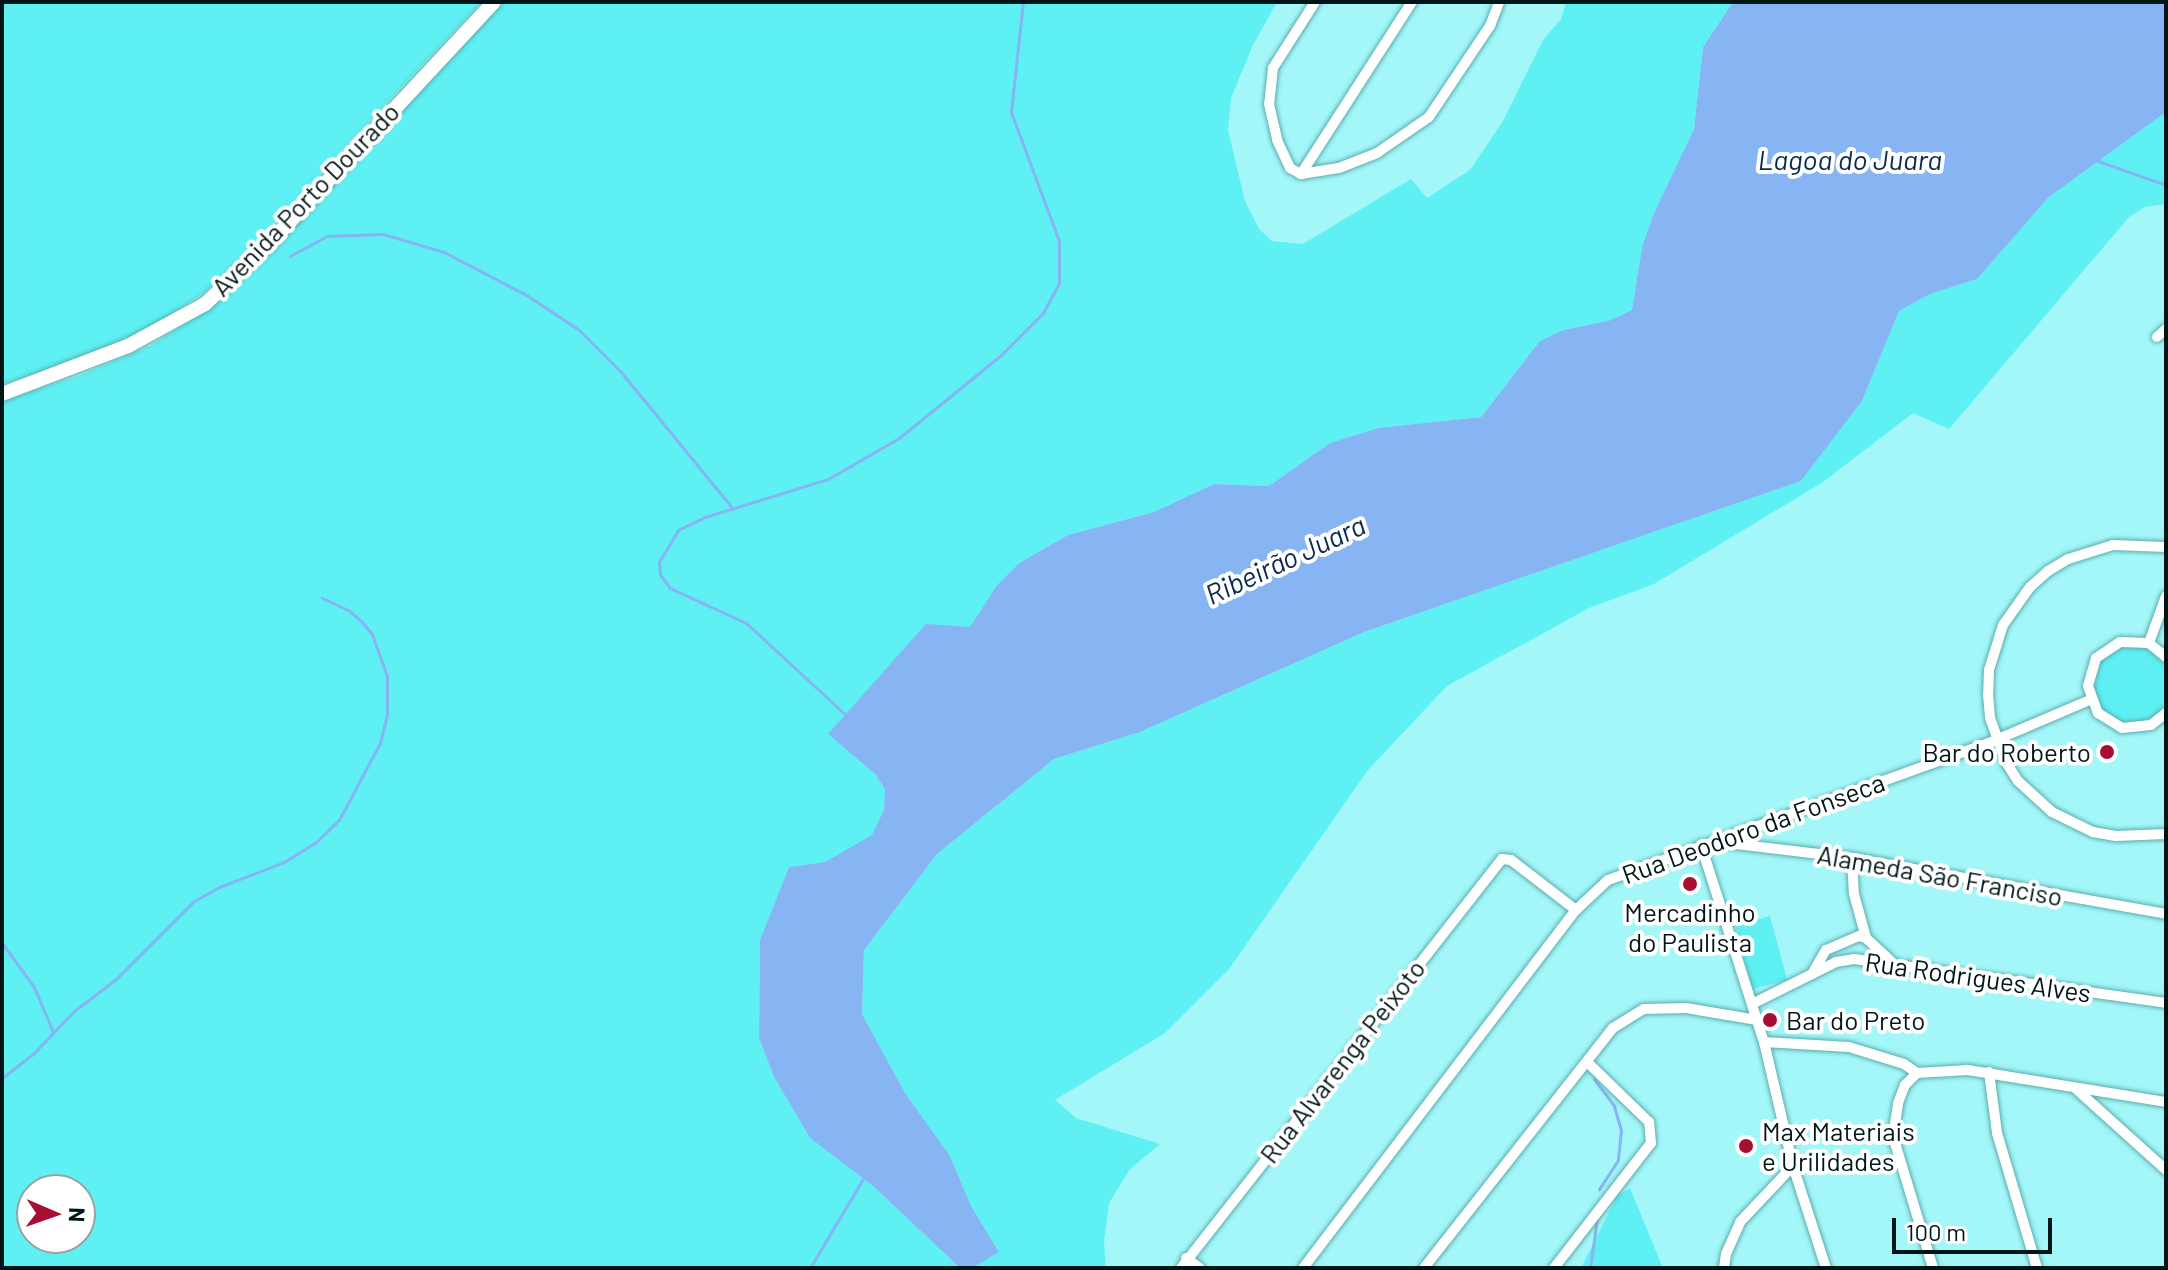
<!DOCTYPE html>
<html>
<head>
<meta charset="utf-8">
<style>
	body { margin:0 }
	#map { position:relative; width:2168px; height:1270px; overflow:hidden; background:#a4f7f8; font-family:Barlow,sans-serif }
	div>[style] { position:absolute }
	.green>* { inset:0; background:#5ff0f3; transform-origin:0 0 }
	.round { border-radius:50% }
	.water>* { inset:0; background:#87b4f2 }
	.stream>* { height:3px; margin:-1.5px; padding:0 1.5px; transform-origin:1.5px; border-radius:1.5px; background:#87b4f2 }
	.roads { filter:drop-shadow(0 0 2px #5badae) drop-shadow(0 0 2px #5badae) }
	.street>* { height:10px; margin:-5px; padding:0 5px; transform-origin:5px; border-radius:5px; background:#fff }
	.secondary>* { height:14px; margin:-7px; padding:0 7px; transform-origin:7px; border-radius:7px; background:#fff }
	.dots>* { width:22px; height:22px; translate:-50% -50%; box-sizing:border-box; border:4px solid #fff; border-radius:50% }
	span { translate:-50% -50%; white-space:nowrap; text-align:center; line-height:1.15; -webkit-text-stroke:8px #fff; paint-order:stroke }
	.street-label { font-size:26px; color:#001616 }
	.poi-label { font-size:26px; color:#001616 }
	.right { translate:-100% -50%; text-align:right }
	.left { translate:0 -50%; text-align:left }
	.water-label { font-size:28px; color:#0b2950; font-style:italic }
	.frame { position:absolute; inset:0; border:4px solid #001616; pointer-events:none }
	.north { position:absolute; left:16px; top:1174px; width:80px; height:80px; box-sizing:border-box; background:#fff; border:2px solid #99a2a2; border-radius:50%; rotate:92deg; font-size:22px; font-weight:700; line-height:32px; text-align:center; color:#001616 }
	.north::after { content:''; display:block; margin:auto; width:28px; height:36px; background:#a70e34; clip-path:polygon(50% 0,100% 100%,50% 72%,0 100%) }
	.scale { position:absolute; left:1892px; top:1218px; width:160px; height:36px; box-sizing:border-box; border:4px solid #001616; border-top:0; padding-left:10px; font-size:24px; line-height:28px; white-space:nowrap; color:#001616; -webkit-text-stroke:6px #fff; paint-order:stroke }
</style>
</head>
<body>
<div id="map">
	<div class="green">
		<i style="clip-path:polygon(2px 2px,481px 2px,242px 256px,202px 294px,144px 331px,74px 361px,2px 384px)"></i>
		<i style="clip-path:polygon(evenodd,502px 2px,1277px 2px,1253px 45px,1231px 98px,1228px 130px,1245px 201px,1259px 229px,1272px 241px,1303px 244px,1411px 179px,1427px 198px,1470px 170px,1503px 121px,1543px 40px,1561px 19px,1566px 2px,1733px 2px,1703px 47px,1694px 129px,1654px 213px,1642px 247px,1632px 310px,1608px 321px,1563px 330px,1540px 341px,1481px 417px,1378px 428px,1330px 443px,1269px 486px,1214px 484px,1154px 512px,1068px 535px,1019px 563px,997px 585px,970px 627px,855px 707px,828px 734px,875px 774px,885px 789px,884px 810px,873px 835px,825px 862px,789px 867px,760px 940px,759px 1038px,774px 1077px,810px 1138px,873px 1186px,960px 1268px,2px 1268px,2px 401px,79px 376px,152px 345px,211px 307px,502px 2px,32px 1190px,80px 1190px,80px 1238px,32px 1238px,32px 1190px)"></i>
		<i style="clip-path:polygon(2166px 112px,2166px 204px,2145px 207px,2129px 217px,1949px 429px,1913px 413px,1823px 482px,1654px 584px,1589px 608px,1447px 686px,1368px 770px,1229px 969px,1165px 1033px,1055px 1100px,1076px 1118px,1160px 1144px,1130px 1169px,1109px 1203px,1104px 1242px,1106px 1268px,972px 1268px,999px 1252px,971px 1206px,950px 1156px,905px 1093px,862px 1014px,864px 950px,937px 854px,1054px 759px,1140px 732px,1364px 632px,1801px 481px,1862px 401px,1899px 311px,1930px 294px,1977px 279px,2049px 197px)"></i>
		<i class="round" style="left:2092px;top:646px;width:78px;height:78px"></i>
		<i style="left:1770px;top:916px;width:66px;height:36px;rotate:75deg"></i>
		<i style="clip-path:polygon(1630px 1188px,1662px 1266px,1581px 1268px,1617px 1196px)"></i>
	</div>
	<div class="water">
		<i style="clip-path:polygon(1733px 2px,2166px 2px,2166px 112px,2049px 197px,1977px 279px,1930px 294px,1899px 311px,1862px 401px,1801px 481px,1364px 632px,1140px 732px,1054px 759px,937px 854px,864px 950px,862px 1014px,905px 1093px,950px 1156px,971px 1206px,999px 1252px,972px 1268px,960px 1268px,873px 1186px,810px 1138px,774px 1077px,759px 1038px,760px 940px,789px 867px,825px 862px,872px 835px,884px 810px,885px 789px,875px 774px,828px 734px,926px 624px,970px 627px,997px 585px,1019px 563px,1068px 535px,1154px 512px,1214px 484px,1269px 486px,1330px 443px,1378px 428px,1481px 417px,1540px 341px,1563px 330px,1608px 321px,1632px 310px,1642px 247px,1654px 213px,1694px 129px,1703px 47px)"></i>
	</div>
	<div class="stream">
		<i style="left:2098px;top:161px;width:72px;rotate:19.4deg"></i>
		<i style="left:290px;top:256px;width:42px;rotate:-28.4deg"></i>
		<i style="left:327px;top:236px;width:56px;rotate:-2deg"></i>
		<i style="left:383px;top:234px;width:64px;rotate:16.4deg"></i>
		<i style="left:444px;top:252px;width:95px;rotate:27.6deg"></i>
		<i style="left:528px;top:296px;width:61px;rotate:33.7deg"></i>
		<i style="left:579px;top:330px;width:59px;rotate:45deg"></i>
		<i style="left:621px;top:372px;width:177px;rotate:50.7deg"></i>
		<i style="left:848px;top:717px;width:139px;rotate:-137.3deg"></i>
		<i style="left:746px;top:623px;width:84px;rotate:-155.3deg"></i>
		<i style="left:670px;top:588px;width:17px;rotate:-126deg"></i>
		<i style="left:660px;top:574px;width:12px;rotate:-95deg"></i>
		<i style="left:659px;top:562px;width:37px;rotate:-59deg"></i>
		<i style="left:678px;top:530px;width:30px;rotate:-26deg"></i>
		<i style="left:705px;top:517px;width:129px;rotate:-17.2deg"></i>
		<i style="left:828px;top:479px;width:82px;rotate:-30deg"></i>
		<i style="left:899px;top:438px;width:132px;rotate:-39.1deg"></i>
		<i style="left:1001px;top:355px;width:59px;rotate:-45deg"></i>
		<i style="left:1043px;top:313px;width:34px;rotate:-62deg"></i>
		<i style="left:1059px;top:283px;width:42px;rotate:-90deg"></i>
		<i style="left:1059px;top:241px;width:138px;rotate:-110.4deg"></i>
		<i style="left:1011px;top:112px;width:111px;rotate:-83.8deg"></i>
		<i style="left:2px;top:943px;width:54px;rotate:54deg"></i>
		<i style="left:34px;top:987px;width:49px;rotate:67.1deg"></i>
		<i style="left:2px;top:1078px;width:39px;rotate:-38deg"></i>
		<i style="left:33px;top:1054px;width:59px;rotate:-46.4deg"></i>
		<i style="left:74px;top:1011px;width:53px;rotate:-37.3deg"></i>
		<i style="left:116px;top:979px;width:110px;rotate:-45deg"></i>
		<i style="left:194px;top:901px;width:29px;rotate:-29deg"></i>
		<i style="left:219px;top:887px;width:70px;rotate:-21deg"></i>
		<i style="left:284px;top:862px;width:36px;rotate:-32deg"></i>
		<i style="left:315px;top:843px;width:33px;rotate:-44deg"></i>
		<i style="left:339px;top:820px;width:87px;rotate:-62deg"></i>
		<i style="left:380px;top:743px;width:30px;rotate:-76deg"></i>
		<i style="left:387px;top:714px;width:38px;rotate:-90deg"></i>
		<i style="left:387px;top:676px;width:45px;rotate:-109.7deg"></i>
		<i style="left:372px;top:634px;width:16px;rotate:-130deg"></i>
		<i style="left:362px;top:622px;width:18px;rotate:-139deg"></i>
		<i style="left:348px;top:610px;width:29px;rotate:-155deg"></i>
		<i style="left:1594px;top:1079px;width:34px;rotate:53deg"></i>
		<i style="left:1614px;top:1106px;width:25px;rotate:74deg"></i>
		<i style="left:1621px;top:1130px;width:30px;rotate:96deg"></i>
		<i style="left:1618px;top:1160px;width:35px;rotate:123deg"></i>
		<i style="left:810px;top:1268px;width:106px;rotate:-59.3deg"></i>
		<i style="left:1590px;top:1268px;width:49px;rotate:-81.9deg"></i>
	</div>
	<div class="roads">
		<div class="street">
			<i style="left:1315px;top:2px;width:78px;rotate:122.5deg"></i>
			<i style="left:1273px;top:68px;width:36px;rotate:96deg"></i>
			<i style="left:1269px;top:104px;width:37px;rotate:77deg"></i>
			<i style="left:1277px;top:140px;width:31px;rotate:65deg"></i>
			<i style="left:1290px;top:168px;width:13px;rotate:29deg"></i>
			<i style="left:1301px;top:174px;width:38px;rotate:-9deg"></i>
			<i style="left:1339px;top:168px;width:41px;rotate:-21.5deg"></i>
			<i style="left:1377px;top:153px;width:63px;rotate:-34.7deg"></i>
			<i style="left:1429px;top:117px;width:110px;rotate:-56.2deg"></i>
			<i style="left:1490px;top:26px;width:26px;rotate:-69deg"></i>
			<i style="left:1301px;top:174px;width:205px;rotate:-57.2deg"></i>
			<i style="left:2157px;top:337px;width:12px;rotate:-42deg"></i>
			<i style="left:2166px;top:547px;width:53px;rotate:-177.8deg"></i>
			<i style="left:2113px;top:545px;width:47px;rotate:162.7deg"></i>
			<i style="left:2068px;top:559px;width:23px;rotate:149deg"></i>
			<i style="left:2048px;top:571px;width:24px;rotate:138deg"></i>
			<i style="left:2030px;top:587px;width:47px;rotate:125.4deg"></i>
			<i style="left:2003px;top:625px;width:47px;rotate:107.3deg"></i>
			<i style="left:1989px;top:670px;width:24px;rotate:92deg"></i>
			<i style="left:1988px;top:694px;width:24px;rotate:85deg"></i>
			<i style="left:1990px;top:718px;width:47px;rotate:70deg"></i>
			<i style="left:2006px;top:762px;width:22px;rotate:58deg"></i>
			<i style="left:2018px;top:781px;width:46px;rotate:42.4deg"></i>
			<i style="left:2052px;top:812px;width:46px;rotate:26deg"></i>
			<i style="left:2093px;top:832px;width:23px;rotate:10deg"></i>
			<i style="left:2116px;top:836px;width:50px;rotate:-2.3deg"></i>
			<i style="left:2149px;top:643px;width:50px;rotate:-70.1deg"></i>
			<i style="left:2166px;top:657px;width:22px;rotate:-141deg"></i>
			<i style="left:2149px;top:643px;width:29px;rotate:-178deg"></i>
			<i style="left:2120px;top:642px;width:29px;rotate:146deg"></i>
			<i style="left:2096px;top:658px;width:29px;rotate:106deg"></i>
			<i style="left:2088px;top:686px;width:29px;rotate:70deg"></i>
			<i style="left:2098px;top:713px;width:28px;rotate:32deg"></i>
			<i style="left:2122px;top:728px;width:29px;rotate:-6deg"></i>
			<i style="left:2151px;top:725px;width:19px;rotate:-39deg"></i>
			<i style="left:1718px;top:842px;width:135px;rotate:6.8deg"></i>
			<i style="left:1852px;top:858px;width:319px;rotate:10.1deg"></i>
			<i style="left:1701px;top:845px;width:207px;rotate:72.3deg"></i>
			<i style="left:1764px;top:1042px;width:127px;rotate:76.8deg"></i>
			<i style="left:1793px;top:1166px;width:107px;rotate:72.1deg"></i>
			<i style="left:1852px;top:858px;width:36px;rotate:87deg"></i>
			<i style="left:1854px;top:894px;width:46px;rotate:74.7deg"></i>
			<i style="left:1812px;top:974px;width:28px;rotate:-60deg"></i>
			<i style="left:1826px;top:950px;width:36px;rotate:-23deg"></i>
			<i style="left:1859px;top:936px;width:7px;rotate:16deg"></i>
			<i style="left:1866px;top:938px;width:37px;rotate:43deg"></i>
			<i style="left:1752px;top:1004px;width:94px;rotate:-26.6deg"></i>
			<i style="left:1836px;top:962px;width:18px;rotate:-9deg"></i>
			<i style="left:1854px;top:959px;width:315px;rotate:8deg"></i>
			<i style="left:1764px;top:1042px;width:85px;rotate:3.4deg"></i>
			<i style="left:1849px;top:1047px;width:58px;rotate:17.2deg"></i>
			<i style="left:1904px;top:1064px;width:16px;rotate:35deg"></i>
			<i style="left:1989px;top:1072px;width:62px;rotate:82.5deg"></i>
			<i style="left:1997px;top:1133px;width:141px;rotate:73.5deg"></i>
			<i style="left:2076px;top:1089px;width:121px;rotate:42deg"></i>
			<i style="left:1186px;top:1258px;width:17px;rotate:36deg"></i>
			<i style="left:1181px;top:1268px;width:520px;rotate:-51.87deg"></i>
			<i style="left:1502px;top:859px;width:9px;rotate:6deg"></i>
			<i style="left:1511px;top:860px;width:82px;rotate:37.6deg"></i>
			<i style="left:1303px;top:1268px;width:450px;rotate:-52.7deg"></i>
			<i style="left:1576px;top:910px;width:44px;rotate:-43.2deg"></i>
			<i style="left:1608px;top:880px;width:412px;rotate:-19.8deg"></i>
			<i style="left:1996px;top:740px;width:102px;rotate:-23.1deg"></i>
			<i style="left:1424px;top:1268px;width:305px;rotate:-51.8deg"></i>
			<i style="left:1613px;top:1028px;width:36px;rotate:-32deg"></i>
			<i style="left:1644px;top:1009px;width:42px;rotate:-1.4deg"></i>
			<i style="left:1686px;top:1008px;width:72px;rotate:9.6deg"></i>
			<i style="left:1554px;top:1268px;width:158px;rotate:-52.2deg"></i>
			<i style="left:1651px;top:1143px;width:21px;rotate:-95deg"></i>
			<i style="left:1649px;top:1122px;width:86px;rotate:-135.9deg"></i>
			<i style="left:1724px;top:1268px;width:14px;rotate:-82deg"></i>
			<i style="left:1726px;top:1254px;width:35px;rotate:-66deg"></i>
			<i style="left:1740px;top:1222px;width:77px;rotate:-46.6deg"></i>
			<i style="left:1933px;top:1268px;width:138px;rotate:-106.9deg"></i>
			<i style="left:1893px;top:1136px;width:33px;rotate:-81deg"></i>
			<i style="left:1898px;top:1103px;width:19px;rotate:-69deg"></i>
			<i style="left:1905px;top:1085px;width:17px;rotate:-45deg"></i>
			<i style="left:1917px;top:1073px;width:51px;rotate:-3.4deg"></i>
			<i style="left:1968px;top:1070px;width:201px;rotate:9.2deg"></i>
		</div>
		<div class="secondary">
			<i style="left:2px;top:394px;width:135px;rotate:-20.9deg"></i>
			<i style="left:128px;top:346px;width:88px;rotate:-28.6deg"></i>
			<i style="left:205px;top:304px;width:88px;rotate:-43.2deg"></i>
			<i style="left:269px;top:244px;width:330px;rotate:-47.1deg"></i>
		</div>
	</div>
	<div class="dots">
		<i style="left:2107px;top:752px;background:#a70e34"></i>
		<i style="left:1690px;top:884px;background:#a70e34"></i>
		<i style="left:1770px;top:1020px;background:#a70e34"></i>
		<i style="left:1746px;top:1146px;background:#a70e34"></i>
	</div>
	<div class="street-label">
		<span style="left:305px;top:199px;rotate:-46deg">Avenida Porto Dourado</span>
		<span style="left:1753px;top:828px;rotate:-20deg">Rua Deodoro da Fonseca</span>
		<span style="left:1940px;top:875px;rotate:10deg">Alameda São Franciso</span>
		<span style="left:1978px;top:977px;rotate:8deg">Rua Rodrigues Alves</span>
		<span style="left:1342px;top:1061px;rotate:-52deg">Rua Alvarenga Peixoto</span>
	</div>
	<div class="poi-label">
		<span class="right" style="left:2091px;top:752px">Bar do Roberto</span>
		<span style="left:1690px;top:927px">Mercadinho<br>do Paulista</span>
		<span class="left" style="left:1786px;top:1020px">Bar do Preto</span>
		<span class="left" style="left:1762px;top:1146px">Max Materiais<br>e Urilidades</span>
	</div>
	<div class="water-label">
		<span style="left:1850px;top:159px">Lagoa do Juara</span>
		<span style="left:1285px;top:559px;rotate:-25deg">Ribeirão Juara</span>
	</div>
	<div class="frame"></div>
	<div class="north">N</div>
	<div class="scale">100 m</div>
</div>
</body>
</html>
